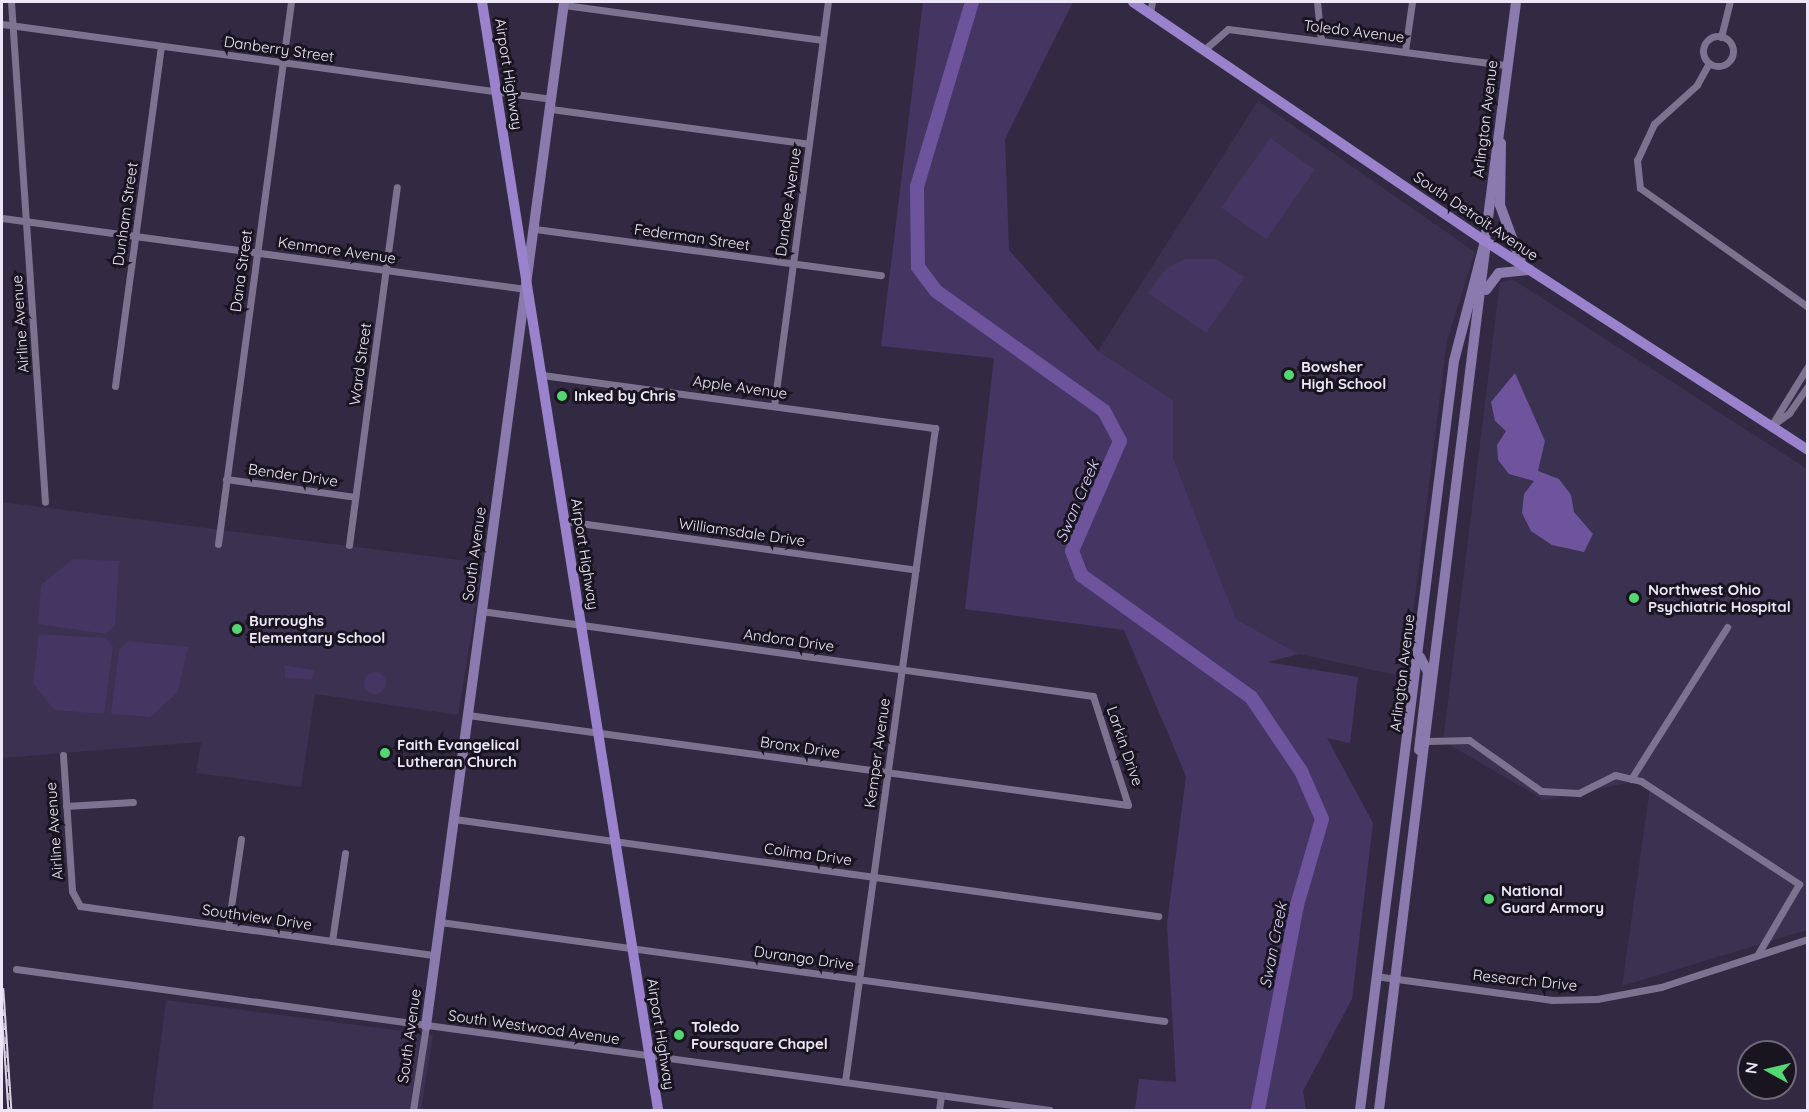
<!DOCTYPE html>
<html>
<head>
<meta charset="utf-8">
<style>
	body { margin:0 }
	#map { position:relative; width:1809px; height:1112px; overflow:hidden; background:#322a43; font-family:Quicksand,sans-serif }
	div>[style] { position:absolute }
	.built>* { inset:0; background:#3b3150 }
	.green>* { inset:0; background:#453563; transform-origin:0 0 }
	.round { border-radius:50% }
	.water>* { inset:0; background:#6d549c }
	.river>* { height:14px; margin:-7px; padding:0 7px; transform-origin:7px; border-radius:7px; background:#6d549c }
	.street>* { height:7px; margin:-3.5px; padding:0 3.5px; transform-origin:3.5px; border-radius:3.5px; background:#7c7390 }
	.street>.ring { margin:-3.5px; padding:0; box-sizing:content-box; background:none; border:7px solid #7c7390; border-radius:50% }
	.secondary>* { height:10px; margin:-5px; padding:0 5px; transform-origin:5px; border-radius:5px; background:#8b7aae }
	.primary>* { height:10px; margin:-5px; padding:0 5px; transform-origin:5px; border-radius:5px; background:#9b82cc }
	.rail>* { height:4.5px; margin-top:-2.25px; transform-origin:0; background:repeating-linear-gradient(90deg,#181520 0 7px,#d9d3e5 0 14px); box-sizing:border-box; border-block:2px solid #d9d3e5 }
	.dots>* { width:16px; height:16px; translate:-50% -50%; box-sizing:border-box; border:3px solid #181520; border-radius:50% }
	span { translate:-50% -50%; white-space:nowrap; text-align:center; line-height:1.15; -webkit-text-stroke:6px #181520; paint-order:stroke }
	.street-label { font-size:15px; color:#ece7f8 }
	.poi-label { font-size:15px; color:#ece7f8; font-weight:700 }
	.left { translate:0 -50%; text-align:left }
	.water-label { font-size:16px; color:#dacff8; font-style:italic }
	.frame { position:absolute; inset:0; border:3px solid #ece7f8; pointer-events:none }
	.north { position:absolute; left:1737px; top:1040px; width:60px; height:60px; box-sizing:border-box; background:#181520; border:2px solid #6d6976; border-radius:50%; rotate:278deg; font-size:16px; font-weight:700; line-height:24px; text-align:center; color:#ece7f8 }
	.north::after { content:''; display:block; margin:auto; width:21px; height:27px; background:#54d672; clip-path:polygon(50% 0,100% 100%,50% 72%,0 100%) }
</style>
</head>
<body>
<div id="map">
	<div class="built">
		<i style="clip-path:polygon(1258px 101px,1475px 252px,1447px 340px,1405px 677px,1299px 654px,1236px 619px,1173px 458px,1173px 400px,1098px 351px)"></i>
		<i style="clip-path:polygon(1514px 280px,1807px 469px,1807px 930px,1622px 986px,1650px 788px,1636px 781px,1544px 800px,1443px 741px,1500px 282px)"></i>
		<i style="clip-path:polygon(2px 502px,483px 563px,458px 715px,315px 694px,301px 787px,196px 773px,201px 742px,2px 758px)"></i>
		<i style="clip-path:polygon(166px 1000px,433px 1035px,421px 1110px,152px 1110px)"></i>
	</div>
	<div class="green">
		<i style="clip-path:polygon(923px 2px,1073px 2px,1005px 139px,1009px 250px,1098px 351px,1173px 400px,1173px 458px,1236px 619px,1299px 654px,1267px 662px,1358px 677px,1350px 743px,1327px 738px,1373px 823px,1352px 999px,1303px 1091px,1306px 1110px,1135px 1110px,1139px 1079px,1176px 1082px,1167px 924px,1186px 776px,1124px 630px,965px 609px,994px 358px,881px 346px)"></i>
		<i style="left:1270px;top:138px;width:55px;height:85px;rotate:35deg"></i>
		<i style="clip-path:polygon(1185px 259px,1216px 259px,1245px 277px,1206px 333px,1148px 293px,1167px 268px)"></i>
		<i style="clip-path:polygon(73px 559px,119px 561px,115px 626px,105px 634px,38px 624px,41px 585px)"></i>
		<i style="clip-path:polygon(39px 634px,106px 638px,113px 647px,104px 714px,54px 710px,33px 683px)"></i>
		<i style="clip-path:polygon(127px 641px,188px 647px,178px 692px,150px 717px,111px 714px,119px 650px)"></i>
		<i style="clip-path:polygon(284px 665px,314px 670px,312px 679px,285px 678px)"></i>
		<i class="round" style="left:364px;top:672px;width:22px;height:22px"></i>
	</div>
	<div class="water">
		<i style="clip-path:polygon(1515px 373px,1545px 441px,1538px 471px,1559px 479px,1571px 495px,1574px 512px,1593px 534px,1584px 552px,1552px 545px,1531px 531px,1522px 513px,1524px 494px,1534px 481px,1509px 474px,1498px 460px,1497px 445px,1506px 431px,1495px 421px,1491px 402px)"></i>
	</div>
	<div class="river">
		<i style="left:972px;top:2px;width:193px;rotate:106.6deg"></i>
		<i style="left:917px;top:187px;width:80px;rotate:89.3deg"></i>
		<i style="left:918px;top:267px;width:30px;rotate:53deg"></i>
		<i style="left:936px;top:291px;width:206px;rotate:35.5deg"></i>
		<i style="left:1104px;top:411px;width:34px;rotate:62deg"></i>
		<i style="left:1120px;top:441px;width:120px;rotate:113.6deg"></i>
		<i style="left:1072px;top:551px;width:26px;rotate:69deg"></i>
		<i style="left:1081px;top:575px;width:209px;rotate:35.7deg"></i>
		<i style="left:1251px;top:697px;width:89px;rotate:56deg"></i>
		<i style="left:1301px;top:771px;width:52px;rotate:66.4deg"></i>
		<i style="left:1322px;top:819px;width:90px;rotate:106.2deg"></i>
		<i style="left:1297px;top:905px;width:209px;rotate:100.8deg"></i>
	</div>
	<div class="street">
		<i style="left:11px;top:2px;width:501px;rotate:86.11deg"></i>
		<i style="left:1317px;top:2px;width:38px;rotate:84deg"></i>
		<i style="left:564px;top:5px;width:261px;rotate:7.7deg"></i>
		<i style="left:1150px;top:13px;width:11px;rotate:-80deg"></i>
		<i style="left:2px;top:24px;width:555px;rotate:7.77deg"></i>
		<i class="ring" style="left:1703px;top:36px;width:23px;height:23px"></i>
		<i style="left:1721px;top:37px;width:36px;rotate:-76deg"></i>
		<i style="left:1205px;top:49px;width:30px;rotate:-41deg"></i>
		<i style="left:1228px;top:29px;width:281px;rotate:7.4deg"></i>
		<i style="left:1405px;top:51px;width:49px;rotate:-81.9deg"></i>
		<i style="left:1709px;top:63px;width:25px;rotate:119deg"></i>
		<i style="left:1697px;top:85px;width:58px;rotate:137.8deg"></i>
		<i style="left:1654px;top:124px;width:40px;rotate:115deg"></i>
		<i style="left:1637px;top:160px;width:28px;rotate:84deg"></i>
		<i style="left:1640px;top:188px;width:206px;rotate:35.3deg"></i>
		<i style="left:551px;top:109px;width:260px;rotate:7.7deg"></i>
		<i style="left:2px;top:218px;width:529px;rotate:7.72deg"></i>
		<i style="left:535px;top:229px;width:349px;rotate:7.6deg"></i>
		<i style="left:542px;top:375px;width:397px;rotate:7.7deg"></i>
		<i style="left:935px;top:428px;width:660px;rotate:97.84deg"></i>
		<i style="left:115px;top:386px;width:343px;rotate:-82.3deg"></i>
		<i style="left:774px;top:406px;width:408px;rotate:-82.4deg"></i>
		<i style="left:1774px;top:424px;width:19px;rotate:-36deg"></i>
		<i style="left:1789px;top:413px;width:33px;rotate:-55deg"></i>
		<i style="left:1771px;top:426px;width:70px;rotate:-58.3deg"></i>
		<i style="left:226px;top:479px;width:130px;rotate:7.9deg"></i>
		<i style="left:565px;top:521px;width:354px;rotate:7.9deg"></i>
		<i style="left:218px;top:544px;width:547px;rotate:-82.33deg"></i>
		<i style="left:349px;top:545px;width:361px;rotate:-82.4deg"></i>
		<i style="left:468px;top:715px;width:666px;rotate:7.77deg"></i>
		<i style="left:1128px;top:805px;width:114px;rotate:-107.8deg"></i>
		<i style="left:1093px;top:696px;width:618px;rotate:-172.09deg"></i>
		<i style="left:1427px;top:741px;width:42px;rotate:-1.4deg"></i>
		<i style="left:1469px;top:740px;width:88px;rotate:35.3deg"></i>
		<i style="left:1541px;top:791px;width:38px;rotate:3deg"></i>
		<i style="left:1579px;top:793px;width:40px;rotate:-26.6deg"></i>
		<i style="left:1615px;top:775px;width:27px;rotate:13deg"></i>
		<i style="left:1641px;top:781px;width:189px;rotate:33.1deg"></i>
		<i style="left:1799px;top:884px;width:81px;rotate:120.4deg"></i>
		<i style="left:63px;top:755px;width:136px;rotate:86.2deg"></i>
		<i style="left:72px;top:891px;width:17px;rotate:62deg"></i>
		<i style="left:80px;top:906px;width:358px;rotate:7.9deg"></i>
		<i style="left:1631px;top:779px;width:180px;rotate:-57.7deg"></i>
		<i style="left:66px;top:806px;width:67px;rotate:-3.4deg"></i>
		<i style="left:454px;top:819px;width:711px;rotate:7.85deg"></i>
		<i style="left:440px;top:922px;width:731px;rotate:7.79deg"></i>
		<i style="left:228px;top:927px;width:89px;rotate:-81.6deg"></i>
		<i style="left:332px;top:941px;width:89px;rotate:-81.6deg"></i>
		<i style="left:16px;top:969px;width:1043px;rotate:7.77deg"></i>
		<i style="left:1375px;top:976px;width:179px;rotate:7.7deg"></i>
		<i style="left:1552px;top:1000px;width:45px;rotate:-1.3deg"></i>
		<i style="left:1597px;top:999px;width:65px;rotate:-10.6deg"></i>
		<i style="left:1661px;top:987px;width:155px;rotate:-18.1deg"></i>
		<i style="left:413px;top:1110px;width:85px;rotate:-81.2deg"></i>
		<i style="left:939px;top:1110px;width:14px;rotate:-82deg"></i>
	</div>
	<div class="secondary">
		<i style="left:1501px;top:143px;width:62px;rotate:90.9deg"></i>
		<i style="left:1500px;top:205px;width:64px;rotate:69.9deg"></i>
		<i style="left:1486px;top:290px;width:21px;rotate:-53deg"></i>
		<i style="left:1499px;top:273px;width:31px;rotate:-6deg"></i>
		<i style="left:1419px;top:750px;width:79px;rotate:-83.4deg"></i>
		<i style="left:1428px;top:672px;width:17px;rotate:-118deg"></i>
		<i style="left:426px;top:1026px;width:1033px;rotate:-82.32deg"></i>
		<i style="left:1360px;top:1110px;width:755px;rotate:-82.85deg"></i>
		<i style="left:1454px;top:361px;width:124px;rotate:-75.5deg"></i>
		<i style="left:1485px;top:241px;width:241px;rotate:-82.6deg"></i>
		<i style="left:1379px;top:1110px;width:867px;rotate:-82.97deg"></i>
	</div>
	<div class="primary">
		<i style="left:482px;top:2px;width:1122px;rotate:80.97deg"></i>
		<i style="left:1133px;top:2px;width:425px;rotate:34.2deg"></i>
		<i style="left:1485px;top:241px;width:385px;rotate:32.9deg"></i>
	</div>
	<div class="rail">
		<i style="left:2px;top:988px;width:122px;rotate:86.2deg"></i>
	</div>
	<div class="dots">
		<i style="left:1289px;top:375px;background:#54d672"></i>
		<i style="left:562px;top:396px;background:#54d672"></i>
		<i style="left:1634px;top:598px;background:#54d672"></i>
		<i style="left:237px;top:629px;background:#54d672"></i>
		<i style="left:385px;top:753px;background:#54d672"></i>
		<i style="left:1489px;top:899px;background:#54d672"></i>
		<i style="left:679px;top:1035px;background:#54d672"></i>
	</div>
	<div class="street-label">
		<span style="left:1354px;top:31px;rotate:7deg">Toledo Avenue</span>
		<span style="left:279px;top:49px;rotate:8deg">Danberry Street</span>
		<span style="left:509px;top:74px;rotate:81deg">Airport Highway</span>
		<span style="left:1485px;top:119px;rotate:-83deg">Arlington Avenue</span>
		<span style="left:788px;top:202px;rotate:-82deg">Dundee Avenue</span>
		<span style="left:125px;top:214px;rotate:-82deg">Dunham Street</span>
		<span style="left:1476px;top:216px;rotate:34deg">South Detroit Avenue</span>
		<span style="left:692px;top:237px;rotate:8deg">Federman Street</span>
		<span style="left:337px;top:250px;rotate:8deg">Kenmore Avenue</span>
		<span style="left:241px;top:271px;rotate:-82deg">Dana Street</span>
		<span style="left:20px;top:324px;rotate:-94deg">Airline Avenue</span>
		<span style="left:360px;top:364px;rotate:-82deg">Ward Street</span>
		<span style="left:740px;top:387px;rotate:8deg">Apple Avenue</span>
		<span style="left:293px;top:475px;rotate:8deg">Bender Drive</span>
		<span style="left:742px;top:532px;rotate:8deg">Williamsdale Drive</span>
		<span style="left:474px;top:554px;rotate:-82deg">South Avenue</span>
		<span style="left:585px;top:554px;rotate:81deg">Airport Highway</span>
		<span style="left:789px;top:640px;rotate:8deg">Andora Drive</span>
		<span style="left:1402px;top:673px;rotate:-83deg">Arlington Avenue</span>
		<span style="left:1125px;top:746px;rotate:71deg">Larkin Drive</span>
		<span style="left:800px;top:747px;rotate:8deg">Bronx Drive</span>
		<span style="left:877px;top:753px;rotate:-82deg">Kemper Avenue</span>
		<span style="left:54px;top:831px;rotate:-94deg">Airline Avenue</span>
		<span style="left:808px;top:854px;rotate:8deg">Colima Drive</span>
		<span style="left:257px;top:917px;rotate:8deg">Southview Drive</span>
		<span style="left:804px;top:958px;rotate:8deg">Durango Drive</span>
		<span style="left:1525px;top:980px;rotate:6deg">Research Drive</span>
		<span style="left:534px;top:1027px;rotate:8deg">South Westwood Avenue</span>
		<span style="left:661px;top:1034px;rotate:81deg">Airport Highway</span>
		<span style="left:409px;top:1036px;rotate:-82deg">South Avenue</span>
	</div>
	<div class="poi-label">
		<span class="left" style="left:1301px;top:375px">Bowsher<br>High School</span>
		<span class="left" style="left:574px;top:396px">Inked by Chris</span>
		<span class="left" style="left:1648px;top:598px">Northwest Ohio<br>Psychiatric Hospital</span>
		<span class="left" style="left:249px;top:629px">Burroughs<br>Elementary School</span>
		<span class="left" style="left:397px;top:753px">Faith Evangelical<br>Lutheran Church</span>
		<span class="left" style="left:1501px;top:899px">National<br>Guard Armory</span>
		<span class="left" style="left:691px;top:1035px">Toledo<br>Foursquare Chapel</span>
	</div>
	<div class="water-label">
		<span style="left:1077px;top:501px;rotate:-67deg">Swan Creek</span>
		<span style="left:1273px;top:945px;rotate:-79deg">Swan Creek</span>
	</div>
	<div class="frame"></div>
	<div class="north">N</div>
</div>
</body>
</html>
